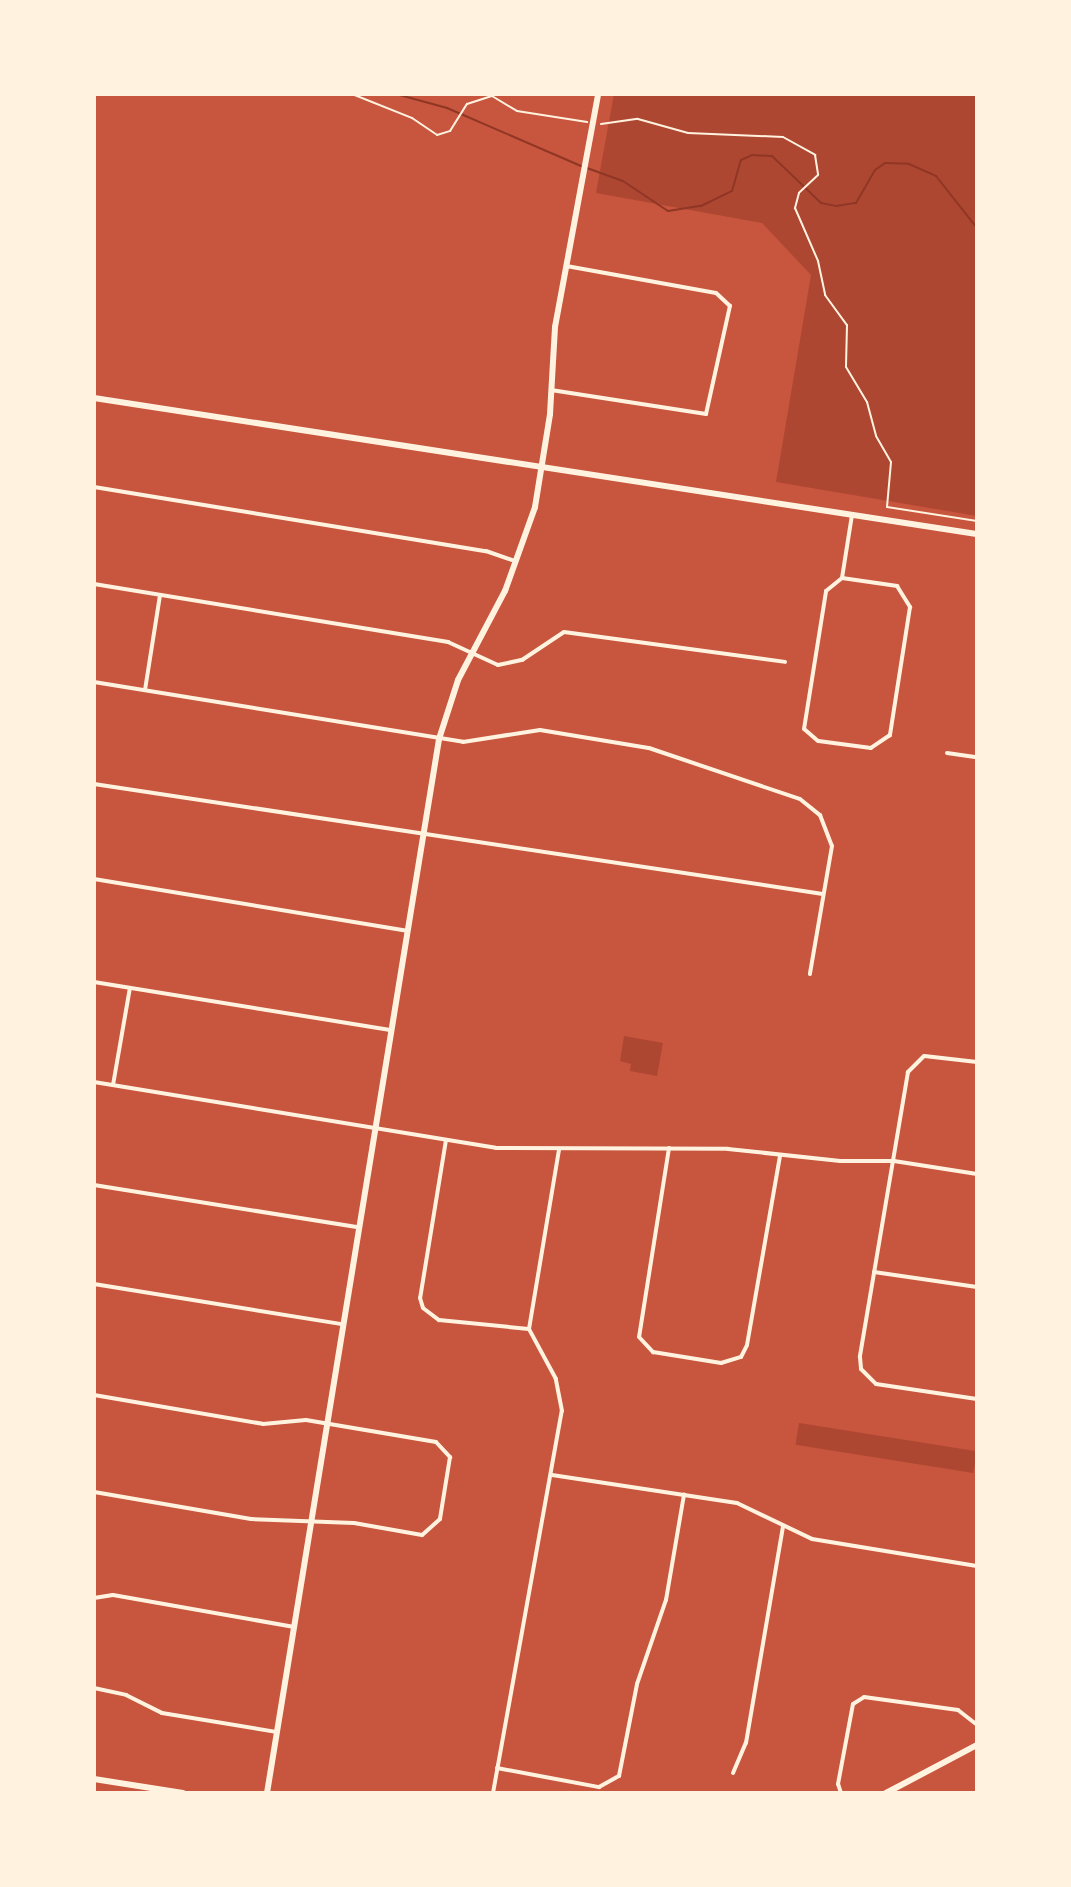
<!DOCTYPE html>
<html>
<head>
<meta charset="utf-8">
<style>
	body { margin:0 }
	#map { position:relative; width:1071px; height:1887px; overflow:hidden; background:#c8553d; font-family:Signika,sans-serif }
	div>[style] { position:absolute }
	.green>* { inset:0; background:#ae4732; transform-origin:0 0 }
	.stream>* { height:2px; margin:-1px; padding:0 1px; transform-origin:1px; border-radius:1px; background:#8f3625 }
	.path>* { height:2px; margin:-1px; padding:0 1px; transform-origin:1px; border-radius:1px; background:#fff3e0 }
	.minor>* { height:4px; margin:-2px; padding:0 2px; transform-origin:2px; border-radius:2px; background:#fff3e0 }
	.tertiary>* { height:6px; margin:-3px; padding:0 3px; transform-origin:3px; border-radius:3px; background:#fff3e0 }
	span { translate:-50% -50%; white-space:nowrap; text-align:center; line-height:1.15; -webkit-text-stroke:6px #fff3e0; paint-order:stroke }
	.frame { position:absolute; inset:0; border:96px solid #fff3e0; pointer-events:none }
</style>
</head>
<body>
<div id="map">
	<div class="green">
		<i style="clip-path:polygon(614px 94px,977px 94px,977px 516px,776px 482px,811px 275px,762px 223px,596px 193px)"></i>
		<i style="clip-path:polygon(624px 1036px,663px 1043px,657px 1076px,630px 1071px,631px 1064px,620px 1061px)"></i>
		<i style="left:799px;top:1423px;width:180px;height:22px;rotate:9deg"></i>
	</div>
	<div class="stream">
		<i style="left:396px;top:94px;width:53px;rotate:15.4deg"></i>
		<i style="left:447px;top:108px;width:146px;rotate:23.4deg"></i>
		<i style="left:587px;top:168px;width:38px;rotate:20deg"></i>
		<i style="left:623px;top:181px;width:54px;rotate:33.7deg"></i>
		<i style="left:668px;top:211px;width:33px;rotate:-9deg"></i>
		<i style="left:701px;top:206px;width:34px;rotate:-26deg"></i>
		<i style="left:732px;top:191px;width:32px;rotate:-74deg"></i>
		<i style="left:741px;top:160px;width:12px;rotate:-24deg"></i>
		<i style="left:752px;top:155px;width:20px;rotate:3deg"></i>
		<i style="left:772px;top:156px;width:68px;rotate:43.8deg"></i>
		<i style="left:821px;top:203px;width:15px;rotate:11deg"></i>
		<i style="left:836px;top:206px;width:20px;rotate:-9deg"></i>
		<i style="left:856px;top:203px;width:38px;rotate:-60deg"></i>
		<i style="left:875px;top:170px;width:12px;rotate:-35deg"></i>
		<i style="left:885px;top:163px;width:24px;rotate:2deg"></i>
		<i style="left:909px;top:164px;width:30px;rotate:24deg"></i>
		<i style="left:936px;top:176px;width:66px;rotate:51.7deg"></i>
	</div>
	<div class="path">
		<i style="left:352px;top:94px;width:65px;rotate:21.8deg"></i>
		<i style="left:412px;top:118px;width:30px;rotate:34deg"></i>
		<i style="left:437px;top:135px;width:14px;rotate:-17deg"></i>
		<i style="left:450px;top:131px;width:32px;rotate:-58deg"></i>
		<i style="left:467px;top:104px;width:26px;rotate:-18deg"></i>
		<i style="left:492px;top:96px;width:29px;rotate:31deg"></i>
		<i style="left:517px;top:111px;width:71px;rotate:8.9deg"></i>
		<i style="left:601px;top:124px;width:37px;rotate:-8deg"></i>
		<i style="left:638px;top:119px;width:52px;rotate:15.6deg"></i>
		<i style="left:688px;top:133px;width:95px;rotate:2.4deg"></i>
		<i style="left:783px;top:137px;width:37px;rotate:29deg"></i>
		<i style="left:815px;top:155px;width:20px;rotate:81deg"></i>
		<i style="left:818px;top:175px;width:26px;rotate:137deg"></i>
		<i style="left:799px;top:193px;width:16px;rotate:105deg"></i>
		<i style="left:795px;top:208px;width:58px;rotate:66.5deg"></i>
		<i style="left:818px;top:261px;width:35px;rotate:78deg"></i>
		<i style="left:825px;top:295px;width:37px;rotate:54deg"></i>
		<i style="left:847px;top:325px;width:42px;rotate:91.4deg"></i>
		<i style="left:846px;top:367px;width:41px;rotate:59deg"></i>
		<i style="left:867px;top:402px;width:35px;rotate:75deg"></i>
		<i style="left:876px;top:436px;width:30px;rotate:60deg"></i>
		<i style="left:891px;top:462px;width:45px;rotate:95.1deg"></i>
		<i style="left:887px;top:507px;width:91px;rotate:8.8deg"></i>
	</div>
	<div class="minor">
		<i style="left:551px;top:390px;width:157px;rotate:8.8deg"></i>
		<i style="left:706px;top:414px;width:111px;rotate:-77.5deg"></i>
		<i style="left:730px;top:306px;width:19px;rotate:-137deg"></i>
		<i style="left:716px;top:293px;width:152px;rotate:-169.8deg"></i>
		<i style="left:94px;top:487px;width:397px;rotate:9.3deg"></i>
		<i style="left:486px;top:551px;width:31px;rotate:19deg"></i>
		<i style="left:842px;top:578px;width:56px;rotate:8.3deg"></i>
		<i style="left:897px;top:586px;width:25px;rotate:58deg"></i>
		<i style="left:910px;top:607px;width:130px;rotate:98.9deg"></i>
		<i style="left:890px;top:735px;width:23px;rotate:146deg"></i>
		<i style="left:871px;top:748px;width:53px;rotate:-172.5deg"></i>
		<i style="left:818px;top:741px;width:18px;rotate:-139deg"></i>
		<i style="left:804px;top:729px;width:140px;rotate:-80.9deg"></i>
		<i style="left:826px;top:591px;width:21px;rotate:-39deg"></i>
		<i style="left:842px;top:578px;width:64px;rotate:-81deg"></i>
		<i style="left:94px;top:584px;width:359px;rotate:9.3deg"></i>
		<i style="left:448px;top:642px;width:55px;rotate:24.7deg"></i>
		<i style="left:498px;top:665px;width:25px;rotate:-12deg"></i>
		<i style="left:522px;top:660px;width:50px;rotate:-33.7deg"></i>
		<i style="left:564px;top:632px;width:223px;rotate:7.7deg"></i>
		<i style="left:94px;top:682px;width:374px;rotate:9.2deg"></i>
		<i style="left:463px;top:742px;width:78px;rotate:-8.9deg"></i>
		<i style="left:540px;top:730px;width:110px;rotate:9.4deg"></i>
		<i style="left:649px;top:748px;width:159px;rotate:18.7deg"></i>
		<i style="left:800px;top:799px;width:26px;rotate:39deg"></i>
		<i style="left:820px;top:815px;width:33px;rotate:69deg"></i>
		<i style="left:832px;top:846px;width:130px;rotate:99.8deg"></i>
		<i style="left:145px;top:690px;width:96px;rotate:-81deg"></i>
		<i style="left:947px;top:753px;width:30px;rotate:8deg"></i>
		<i style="left:94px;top:784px;width:737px;rotate:8.58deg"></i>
		<i style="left:94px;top:879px;width:317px;rotate:9.4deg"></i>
		<i style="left:94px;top:982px;width:300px;rotate:9.2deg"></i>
		<i style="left:977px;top:1062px;width:53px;rotate:-173.5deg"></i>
		<i style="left:924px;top:1056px;width:23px;rotate:135deg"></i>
		<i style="left:908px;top:1072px;width:289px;rotate:99.6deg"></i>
		<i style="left:860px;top:1357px;width:12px;rotate:85deg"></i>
		<i style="left:861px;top:1369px;width:21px;rotate:45deg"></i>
		<i style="left:876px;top:1384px;width:102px;rotate:8.4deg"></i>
		<i style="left:94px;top:1082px;width:407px;rotate:9.3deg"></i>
		<i style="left:496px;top:1148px;width:232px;rotate:0.2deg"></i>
		<i style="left:728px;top:1149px;width:113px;rotate:6.1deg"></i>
		<i style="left:840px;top:1161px;width:54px"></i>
		<i style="left:894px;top:1161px;width:84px;rotate:8.9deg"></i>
		<i style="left:113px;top:1085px;width:98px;rotate:-80.1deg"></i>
		<i style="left:446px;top:1140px;width:160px;rotate:99.3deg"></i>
		<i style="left:420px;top:1298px;width:10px;rotate:73deg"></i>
		<i style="left:423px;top:1308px;width:20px;rotate:37deg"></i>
		<i style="left:439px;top:1320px;width:90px;rotate:5.7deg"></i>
		<i style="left:669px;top:1148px;width:191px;rotate:99deg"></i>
		<i style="left:639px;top:1337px;width:21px;rotate:47deg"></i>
		<i style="left:653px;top:1352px;width:69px;rotate:9.2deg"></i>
		<i style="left:721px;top:1363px;width:21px;rotate:-17deg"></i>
		<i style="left:741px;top:1357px;width:13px;rotate:-63deg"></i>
		<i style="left:747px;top:1345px;width:192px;rotate:-80.1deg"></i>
		<i style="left:94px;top:1185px;width:266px;rotate:9.1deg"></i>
		<i style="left:874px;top:1272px;width:104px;rotate:8.3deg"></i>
		<i style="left:94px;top:1284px;width:251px;rotate:9.2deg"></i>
		<i style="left:94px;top:1395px;width:171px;rotate:9.7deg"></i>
		<i style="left:263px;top:1424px;width:43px;rotate:-5.3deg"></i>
		<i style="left:306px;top:1420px;width:132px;rotate:9.6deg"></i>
		<i style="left:436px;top:1442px;width:21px;rotate:47deg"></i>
		<i style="left:450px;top:1457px;width:63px;rotate:99.2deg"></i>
		<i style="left:440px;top:1519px;width:24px;rotate:138deg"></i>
		<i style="left:422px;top:1535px;width:69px;rotate:-170deg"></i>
		<i style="left:354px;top:1523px;width:103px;rotate:-177.8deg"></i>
		<i style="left:251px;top:1519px;width:159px;rotate:-170.2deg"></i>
		<i style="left:552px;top:1475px;width:187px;rotate:8.6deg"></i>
		<i style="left:737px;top:1503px;width:83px;rotate:25.6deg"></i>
		<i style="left:812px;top:1539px;width:167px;rotate:9.3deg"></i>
		<i style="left:94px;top:1598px;width:19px;rotate:-9deg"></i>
		<i style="left:113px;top:1595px;width:184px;rotate:10deg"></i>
		<i style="left:94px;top:1688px;width:33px;rotate:12deg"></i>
		<i style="left:126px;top:1695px;width:40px;rotate:26.6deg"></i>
		<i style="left:162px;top:1713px;width:117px;rotate:9.4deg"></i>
		<i style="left:497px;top:1768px;width:104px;rotate:10.6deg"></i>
		<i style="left:599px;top:1787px;width:23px;rotate:-29deg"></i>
		<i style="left:619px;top:1776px;width:94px;rotate:-78.9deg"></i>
		<i style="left:637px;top:1684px;width:89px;rotate:-71deg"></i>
		<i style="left:666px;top:1600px;width:107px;rotate:-80.3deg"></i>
		<i style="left:733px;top:1773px;width:33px;rotate:-67deg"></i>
		<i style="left:746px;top:1743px;width:220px;rotate:-80.3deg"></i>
		<i style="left:493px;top:1793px;width:388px;rotate:-79.8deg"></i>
		<i style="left:562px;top:1411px;width:33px;rotate:-101deg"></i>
		<i style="left:556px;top:1379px;width:57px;rotate:-118.4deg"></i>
		<i style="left:529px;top:1329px;width:182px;rotate:-80.5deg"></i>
		<i style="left:841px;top:1793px;width:9px;rotate:-108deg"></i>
		<i style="left:838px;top:1784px;width:81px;rotate:-79.4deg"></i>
		<i style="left:853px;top:1704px;width:13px;rotate:-32deg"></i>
		<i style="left:864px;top:1697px;width:95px;rotate:7.9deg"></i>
		<i style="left:958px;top:1710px;width:24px;rotate:38deg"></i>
	</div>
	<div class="tertiary">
		<i style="left:94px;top:398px;width:893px;rotate:8.76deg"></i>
		<i style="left:94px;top:1779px;width:90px;rotate:8.9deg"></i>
		<i style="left:267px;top:1793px;width:1068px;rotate:-80.73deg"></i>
		<i style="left:439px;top:739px;width:62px;rotate:-72.1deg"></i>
		<i style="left:458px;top:680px;width:101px;rotate:-62.2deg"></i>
		<i style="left:505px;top:591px;width:89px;rotate:-70.3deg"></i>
		<i style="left:535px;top:507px;width:94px;rotate:-80.8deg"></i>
		<i style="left:550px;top:414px;width:87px;rotate:-86.7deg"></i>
		<i style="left:555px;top:327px;width:237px;rotate:-79.5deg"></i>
		<i style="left:886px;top:1793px;width:103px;rotate:-27.8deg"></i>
	</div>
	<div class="frame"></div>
</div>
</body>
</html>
